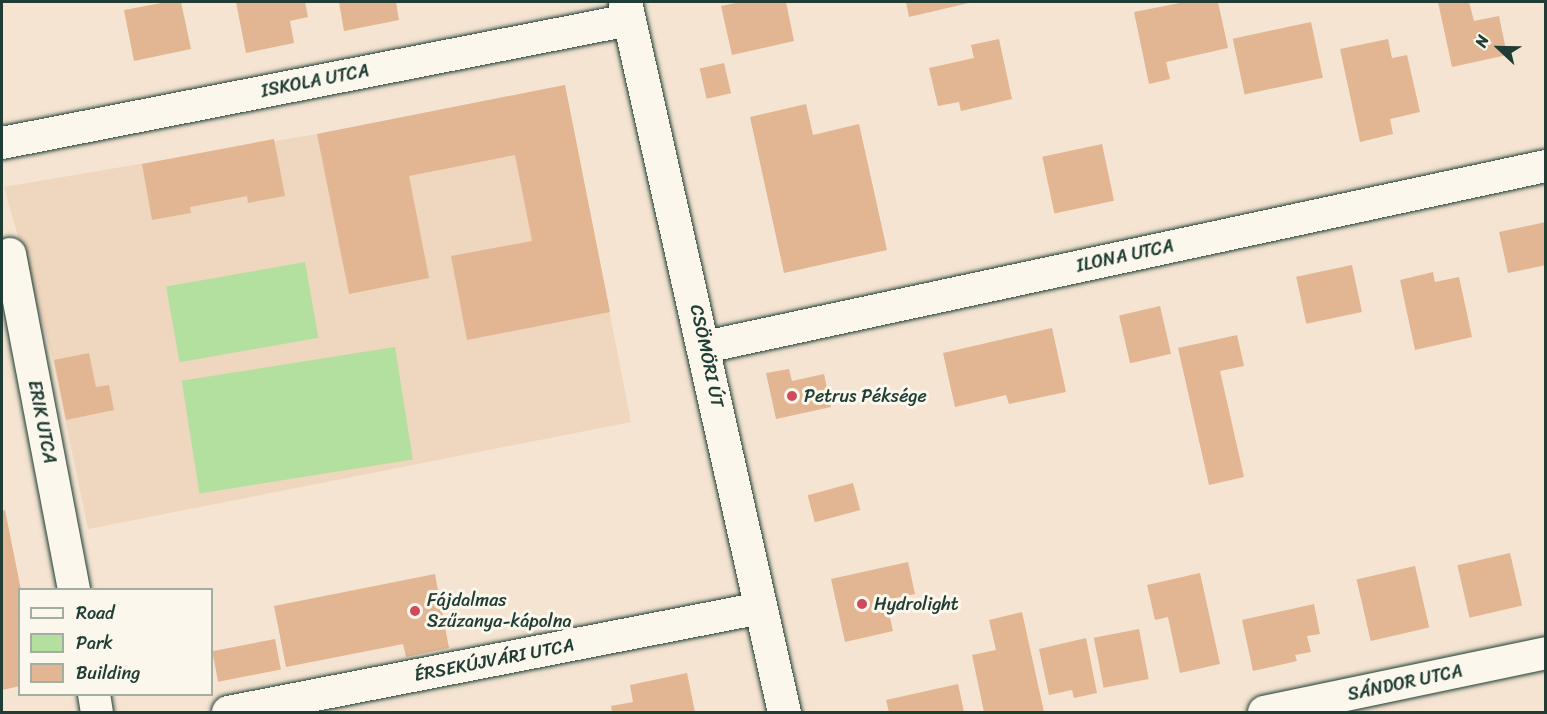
<!DOCTYPE html>
<html>
<head>
<meta charset="utf-8">
<style>
	body { margin:0 }
	#map { position:relative; width:1547px; height:714px; overflow:hidden; background:#f4e4d1; font-family:Sriracha,sans-serif }
	div>[style] { position:absolute }
	.built>* { inset:0; background:#efd6be }
	.green>* { inset:0; background:#b3e09f; transform-origin:0 0 }
	.building>* { inset:0; background:#e2b692; transform-origin:0 0 }
	.roads { filter:drop-shadow(0 0 2px #1f3d34) drop-shadow(0 0 2px #1f3d34) }
	.street>* { height:32px; margin:-16px; padding:0 16px; transform-origin:16px; border-radius:16px; background:#fbf7ec }
	.secondary>* { height:33px; margin:-16.5px; padding:0 16.5px; transform-origin:16.5px; border-radius:16.5px; background:#fbf7ec }
	.dots>* { width:16px; height:16px; translate:-50% -50%; box-sizing:border-box; border:3px solid #fbf7ec; border-radius:50% }
	span { translate:-50% -50%; white-space:nowrap; text-align:center; line-height:1.15; -webkit-text-stroke:6px #fbf7ec; paint-order:stroke }
	.street-label { font-size:18px; color:#1f3d34 }
	.poi-label { font-size:18px; color:#1f3d34 }
	.left { translate:0 -50%; text-align:left }
	.frame { position:absolute; inset:0; border:3px solid #1f3d34; pointer-events:none }
	.legend { position:absolute; left:18px; top:588px; width:195px; height:108px; box-sizing:border-box; background:#fbf7ec; border:2px solid #a3ada2; margin:0; padding:8px 10px; list-style:none; font-size:18px; color:#1f3d34 }
	.legend li { display:flex; align-items:center; gap:12px; height:30px }
	.legend b { width:30px; border:2px solid #a3ada2 }
	.north { position:absolute; left:1469px; top:18px; width:60px; height:60px; -webkit-text-stroke:4px #fbf7ec; paint-order:stroke; rotate:292deg; font-size:16px; font-weight:700; line-height:24px; text-align:center; color:#1f3d34 }
	.north::after { content:''; display:block; margin:auto; width:21px; height:27px; background:#1f3d34; clip-path:polygon(50% 0,100% 100%,50% 72%,0 100%) }
</style>
</head>
<body>
<div id="map">
	<div class="built">
		<i style="clip-path:polygon(565px 85px,631px 422px,88px 529px,53px 360px,4px 187px,317px 134px)"></i>
	</div>
	<div class="green">
		<i style="left:305px;top:262px;width:77px;height:141px;rotate:80deg"></i>
		<i style="left:395px;top:347px;width:114px;height:216px;rotate:81deg"></i>
	</div>
	<div class="building">
		<i style="clip-path:polygon(167px 2px,181px 2px,191px 49px,134px 61px,124px 10px)"></i>
		<i style="clip-path:polygon(236px 2px,305px 2px,308px 17px,290px 21px,294px 43px,246px 53px)"></i>
		<i style="clip-path:polygon(339px 2px,396px 2px,399px 20px,344px 31px)"></i>
		<i style="clip-path:polygon(741px 2px,786px 2px,794px 41px,732px 55px,721px 6px)"></i>
		<i style="clip-path:polygon(906px 2px,973px 2px,909px 17px)"></i>
		<i style="clip-path:polygon(1185px 2px,1218px 2px,1228px 48px,1166px 62px,1170px 79px,1149px 84px,1134px 12px)"></i>
		<i style="clip-path:polygon(1438px 2px,1469px 2px,1474px 21px,1499px 16px,1507px 55px,1452px 67px)"></i>
		<i style="left:1311px;top:22px;width:57px;height:80px;rotate:78deg"></i>
		<i style="clip-path:polygon(999px 39px,1012px 99px,961px 111px,959px 102px,938px 106px,929px 68px,974px 58px,971px 45px)"></i>
		<i style="clip-path:polygon(1388px 39px,1392px 58px,1407px 55px,1420px 112px,1390px 119px,1393px 134px,1360px 142px,1340px 49px)"></i>
		<i style="left:724px;top:63px;width:31px;height:25px;rotate:77deg"></i>
		<i style="clip-path:polygon(565px 85px,610px 312px,467px 340px,451px 256px,532px 241px,515px 155px,409px 176px,429px 278px,349px 294px,317px 134px)"></i>
		<i style="clip-path:polygon(806px 104px,813px 135px,859px 124px,887px 250px,784px 273px,750px 117px)"></i>
		<i style="clip-path:polygon(274px 139px,285px 196px,248px 203px,247px 196px,190px 207px,191px 213px,152px 220px,142px 164px)"></i>
		<i style="left:1102px;top:144px;width:58px;height:61px;rotate:78deg"></i>
		<i style="clip-path:polygon(1546px 222px,1546px 265px,1508px 273px,1499px 232px)"></i>
		<i style="left:1352px;top:265px;width:48px;height:57px;rotate:78deg"></i>
		<i style="clip-path:polygon(1433px 272px,1435px 282px,1459px 277px,1472px 337px,1415px 350px,1400px 280px)"></i>
		<i style="left:1160px;top:306px;width:49px;height:42px;rotate:77deg"></i>
		<i style="clip-path:polygon(1052px 328px,1066px 392px,1009px 404px,1006px 395px,955px 407px,943px 353px)"></i>
		<i style="clip-path:polygon(1237px 335px,1244px 366px,1220px 371px,1244px 477px,1209px 485px,1178px 348px)"></i>
		<i style="clip-path:polygon(89px 353px,96px 387px,109px 385px,114px 410px,66px 420px,54px 360px)"></i>
		<i style="clip-path:polygon(789px 369px,792px 381px,824px 374px,831px 407px,776px 419px,766px 373px)"></i>
		<i style="left:853px;top:483px;width:28px;height:47px;rotate:75deg"></i>
		<i style="clip-path:polygon(5px 510px,21px 590px,20px 686px,2px 690px,2px 511px)"></i>
		<i style="left:1510px;top:553px;width:54px;height:54px;rotate:77deg"></i>
		<i style="clip-path:polygon(908px 562px,915px 594px,886px 600px,893px 631px,845px 642px,831px 579px)"></i>
		<i style="left:1415px;top:566px;width:63px;height:60px;rotate:77deg"></i>
		<i style="clip-path:polygon(1200px 573px,1220px 664px,1180px 673px,1168px 617px,1155px 620px,1147px 585px)"></i>
		<i style="clip-path:polygon(435px 574px,449px 648px,406px 657px,403px 644px,286px 667px,274px 606px)"></i>
		<i style="clip-path:polygon(1314px 604px,1320px 634px,1307px 636px,1311px 652px,1295px 655px,1297px 661px,1253px 671px,1242px 620px)"></i>
		<i style="clip-path:polygon(1022px 612px,1044px 712px,984px 712px,972px 655px,996px 650px,989px 620px)"></i>
		<i style="left:1139px;top:629px;width:51px;height:46px;rotate:79deg"></i>
		<i style="clip-path:polygon(1086px 638px,1097px 693px,1074px 698px,1072px 690px,1049px 695px,1039px 649px)"></i>
		<i style="left:275px;top:639px;width:31px;height:64px;rotate:79deg"></i>
		<i style="clip-path:polygon(687px 673px,695px 712px,612px 712px,611px 706px,633px 702px,630px 685px)"></i>
		<i style="clip-path:polygon(958px 684px,964px 712px,889px 712px,886px 700px)"></i>
	</div>
	<div class="roads">
		<div class="street">
			<i style="left:2px;top:143px;width:639px;rotate:-11.1deg"></i>
			<i style="left:10px;top:254px;width:342px;rotate:79.2deg"></i>
			<i style="left:705px;top:347px;width:860px;rotate:-12.15deg"></i>
			<i style="left:94px;top:694px;width:18px;rotate:81deg"></i>
			<i style="left:228px;top:712px;width:543px;rotate:-11.04deg"></i>
			<i style="left:1264px;top:712px;width:288px;rotate:-11.8deg"></i>
		</div>
		<div class="secondary">
			<i style="left:625px;top:2px;width:728px;rotate:77.38deg"></i>
		</div>
	</div>
	<div class="dots">
		<i style="left:792px;top:396px;background:#d1495b"></i>
		<i style="left:862px;top:604px;background:#d1495b"></i>
		<i style="left:415px;top:611px;background:#d1495b"></i>
	</div>
	<div class="street-label">
		<span style="left:315px;top:81px;rotate:-11deg">ISKOLA UTCA</span>
		<span style="left:1125px;top:256px;rotate:-12deg">ILONA UTCA</span>
		<span style="left:707px;top:356px;rotate:78deg">CSÖMÖRI ÚT</span>
		<span style="left:42px;top:422px;rotate:79deg">ERIK UTCA</span>
		<span style="left:494px;top:660px;rotate:-11deg">ÉRSEKÚJVÁRI UTCA</span>
		<span style="left:1405px;top:683px;rotate:-12deg">SÁNDOR UTCA</span>
	</div>
	<div class="poi-label">
		<span class="left" style="left:804px;top:396px">Petrus Péksége</span>
		<span class="left" style="left:427px;top:611px">Fájdalmas<br>Szűzanya-kápolna</span>
		<span class="left" style="left:874px;top:604px">Hydrolight</span>
	</div>
	<div class="frame"></div>
	<ul class="legend">
	<li><b style="height:8px;background:#fbf7ec"></b>Road</li>
	<li><b style="height:16px;background:#b3e09f"></b>Park</li>
	<li><b style="height:16px;background:#e2b692"></b>Building</li>
	</ul>
	<div class="north">N</div>
</div>
</body>
</html>
